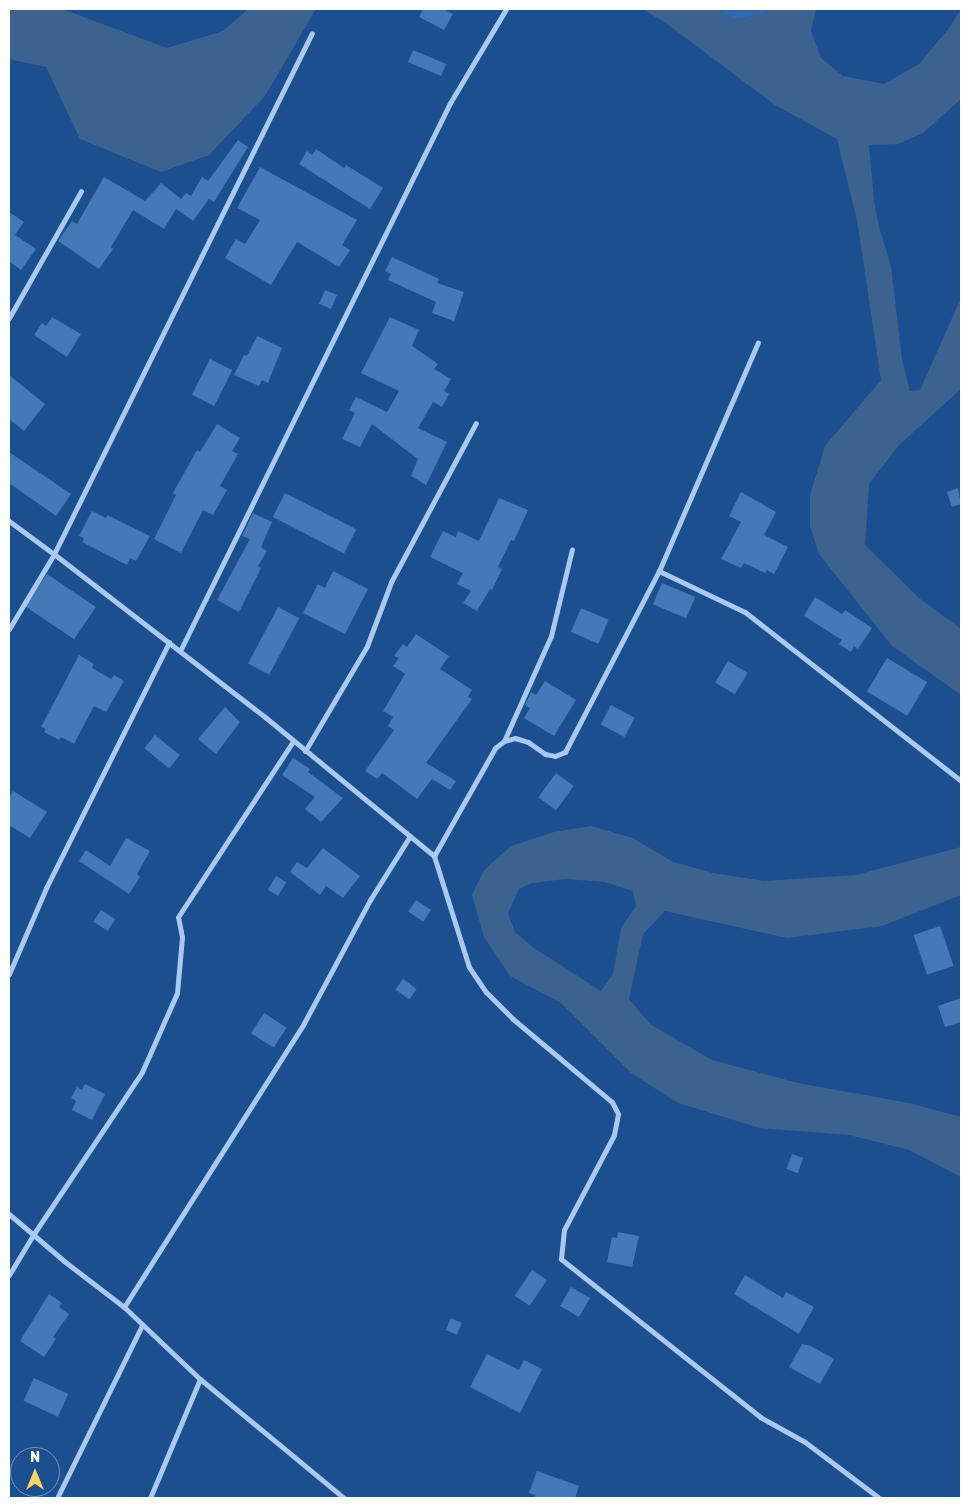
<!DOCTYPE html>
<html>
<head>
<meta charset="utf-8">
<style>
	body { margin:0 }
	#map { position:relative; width:970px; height:1507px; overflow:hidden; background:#1b4f8f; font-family:Rubik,sans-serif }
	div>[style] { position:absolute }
	.green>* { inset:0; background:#2e69ad }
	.water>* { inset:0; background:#3c6290 }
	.building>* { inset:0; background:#4478b7; transform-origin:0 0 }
	.minor>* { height:5px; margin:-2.5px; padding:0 2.5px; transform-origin:2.5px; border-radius:2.5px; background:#a9c9ee }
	span { translate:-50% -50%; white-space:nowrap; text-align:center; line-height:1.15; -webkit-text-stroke:4px #1b4f8f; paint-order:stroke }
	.frame { position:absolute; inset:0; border:10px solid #fff; pointer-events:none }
	.north { position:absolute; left:10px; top:1447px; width:50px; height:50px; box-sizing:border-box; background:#1b4f8f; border:1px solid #7695bc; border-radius:50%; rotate:0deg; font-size:14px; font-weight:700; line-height:20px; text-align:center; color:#fff }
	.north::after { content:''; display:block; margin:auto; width:18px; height:22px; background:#ffd166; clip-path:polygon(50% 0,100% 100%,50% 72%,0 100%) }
</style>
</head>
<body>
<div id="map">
	<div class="green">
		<i style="clip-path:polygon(719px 9px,769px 9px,766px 13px,734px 20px)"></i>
	</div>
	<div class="water">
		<i style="clip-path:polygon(9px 9px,62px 9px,167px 48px,223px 31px,248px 9px,316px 9px,265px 96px,209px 155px,161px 172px,80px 139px,46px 67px,9px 59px)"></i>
		<i style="clip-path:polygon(642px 9px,719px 9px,734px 20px,766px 13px,769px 9px,816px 9px,811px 31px,821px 58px,843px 76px,884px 84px,919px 64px,949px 28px,961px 9px,961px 99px,923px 133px,898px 144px,869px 145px,874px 201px,879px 227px,891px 266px,902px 359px,910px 391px,920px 390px,961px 298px,961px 389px,899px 445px,869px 484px,865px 545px,919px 598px,961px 629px,961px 695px,892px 646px,819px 554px,810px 526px,810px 495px,825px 446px,881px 380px,857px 220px,837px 139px,775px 105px,666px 23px)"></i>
		<i style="clip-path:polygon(evenodd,591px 826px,633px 838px,673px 862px,713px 873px,764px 881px,856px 875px,961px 847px,961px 895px,882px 926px,787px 938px,665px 911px,643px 934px,629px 999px,650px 1024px,712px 1060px,798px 1083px,909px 1103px,961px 1117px,961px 1177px,909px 1150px,849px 1135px,760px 1128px,678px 1103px,631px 1073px,561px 1003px,510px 976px,484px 937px,472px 895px,484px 870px,511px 846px,554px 832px,591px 826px,565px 879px,605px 882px,633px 891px,636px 906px,621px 928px,613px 974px,601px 991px,534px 948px,515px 932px,508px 913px,519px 889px,532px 883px,565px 879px)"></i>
	</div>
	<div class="building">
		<i style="clip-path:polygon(423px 9px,443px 9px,453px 14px,444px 30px,419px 17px)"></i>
		<i style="left:413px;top:50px;width:36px;height:13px;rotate:23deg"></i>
		<i style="clip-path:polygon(238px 140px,248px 147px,214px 202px,209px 199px,193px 221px,176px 209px,164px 229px,133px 210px,111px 247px,113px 249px,99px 269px,58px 241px,72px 221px,77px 224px,104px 177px,145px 201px,161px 183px,181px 199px,186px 193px,191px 196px,202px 177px,208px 181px)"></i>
		<i style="clip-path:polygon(316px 149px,344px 168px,346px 165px,383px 188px,370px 209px,299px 164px,307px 151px,312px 155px)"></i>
		<i style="clip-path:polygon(260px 167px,357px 220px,342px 245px,350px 250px,339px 267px,297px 242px,271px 285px,225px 258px,236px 239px,245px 244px,260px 220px,237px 208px)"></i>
		<i style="clip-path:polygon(9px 212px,24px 222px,15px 235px,36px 249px,21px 270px,9px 261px)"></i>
		<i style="clip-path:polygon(392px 257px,439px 279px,437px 283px,464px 292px,454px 321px,432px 313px,436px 302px,388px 280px,391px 274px,385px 271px)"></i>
		<i style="left:325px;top:290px;width:13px;height:15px;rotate:23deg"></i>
		<i style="clip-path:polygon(52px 317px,81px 334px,67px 357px,34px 335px,42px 323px,46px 326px)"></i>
		<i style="clip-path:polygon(390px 317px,419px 330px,412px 346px,438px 364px,434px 369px,451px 379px,444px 391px,449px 394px,442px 407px,433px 402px,418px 428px,447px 442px,426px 485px,411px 476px,418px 459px,372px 424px,360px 447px,342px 439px,355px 413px,349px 410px,356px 397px,387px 412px,399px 391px,361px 373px)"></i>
		<i style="clip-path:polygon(257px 336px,282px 348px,268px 383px,262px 380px,259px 386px,234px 375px,244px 355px,247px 356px)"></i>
		<i style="left:210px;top:359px;width:25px;height:40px;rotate:27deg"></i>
		<i style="clip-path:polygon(9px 375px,45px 404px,24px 431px,9px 419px)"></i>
		<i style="clip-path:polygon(217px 424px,240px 438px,232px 451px,238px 454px,220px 486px,227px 490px,213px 515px,203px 510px,181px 553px,154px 539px,176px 495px,173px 493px,197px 450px,200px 452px)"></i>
		<i style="clip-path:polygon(9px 452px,71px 494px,56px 516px,9px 483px)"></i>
		<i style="clip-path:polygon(958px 488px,961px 504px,952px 507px,947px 492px)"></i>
		<i style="clip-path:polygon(741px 492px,776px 512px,764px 535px,788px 547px,774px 574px,767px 570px,765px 573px,744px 563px,741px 568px,721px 559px,741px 522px,729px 516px)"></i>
		<i style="left:285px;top:493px;width:80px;height:27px;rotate:27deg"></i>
		<i style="clip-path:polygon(499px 498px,528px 510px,514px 541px,511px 540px,498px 567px,502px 569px,492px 590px,490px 589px,477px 611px,463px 603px,471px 591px,457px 584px,463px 573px,430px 557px,443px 531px,456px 537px,458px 531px,479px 541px)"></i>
		<i style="clip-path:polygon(92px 511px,106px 518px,107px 515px,150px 536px,136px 561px,130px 558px,127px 565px,82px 542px,84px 538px,79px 536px)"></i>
		<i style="clip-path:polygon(253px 513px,272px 522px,261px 547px,267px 551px,258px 566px,261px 568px,239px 612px,217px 600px,250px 539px,242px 536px)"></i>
		<i style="clip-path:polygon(333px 571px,368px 589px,345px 634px,303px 613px,318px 584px,325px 588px)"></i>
		<i style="left:47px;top:574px;width:59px;height:39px;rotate:34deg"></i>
		<i style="left:662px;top:583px;width:36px;height:23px;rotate:23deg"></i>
		<i style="clip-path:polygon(815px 597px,842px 614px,845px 610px,872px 628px,858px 649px,854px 646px,851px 652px,839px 644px,842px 640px,804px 616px)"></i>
		<i style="left:278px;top:607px;width:24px;height:64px;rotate:28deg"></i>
		<i style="left:581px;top:608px;width:30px;height:26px;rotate:23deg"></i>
		<i style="clip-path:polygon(416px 634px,449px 656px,440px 669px,472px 690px,468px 697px,472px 699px,426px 763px,456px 781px,450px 790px,432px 779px,417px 799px,382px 773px,377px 779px,365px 771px,394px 730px,388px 726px,393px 717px,383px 711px,405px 674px,393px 666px,399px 658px,394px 656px,403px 644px,407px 647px)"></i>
		<i style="clip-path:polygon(79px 655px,94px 664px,92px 668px,111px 679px,114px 675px,124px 681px,106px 712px,94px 706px,74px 744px,61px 737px,59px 740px,44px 732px,46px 729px,41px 727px)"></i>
		<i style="left:887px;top:658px;width:47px;height:39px;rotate:31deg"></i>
		<i style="left:728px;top:661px;width:23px;height:25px;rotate:31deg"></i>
		<i style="clip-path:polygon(545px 681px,576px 700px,554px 736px,524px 718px,530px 708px,525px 705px,531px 692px,536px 695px)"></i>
		<i style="left:611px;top:705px;width:27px;height:22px;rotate:28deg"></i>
		<i style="clip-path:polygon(225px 707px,240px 722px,216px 754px,198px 739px)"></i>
		<i style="left:155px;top:735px;width:32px;height:17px;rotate:39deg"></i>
		<i style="clip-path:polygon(293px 758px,310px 769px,308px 772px,343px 798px,321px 822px,305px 809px,315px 797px,282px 775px)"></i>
		<i style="left:556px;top:773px;width:22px;height:30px;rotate:36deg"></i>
		<i style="clip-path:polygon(13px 791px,47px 812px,30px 838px,9px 825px,9px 798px)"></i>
		<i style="clip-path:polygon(126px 838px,150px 851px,137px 874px,140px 877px,129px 894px,79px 861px,86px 850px,110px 866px)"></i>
		<i style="clip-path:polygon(323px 848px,360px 876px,343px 898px,326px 886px,320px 895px,290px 872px,297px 862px,307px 868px)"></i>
		<i style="left:276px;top:876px;width:12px;height:16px;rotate:31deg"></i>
		<i style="left:416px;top:900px;width:18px;height:14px;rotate:34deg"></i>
		<i style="left:101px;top:910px;width:17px;height:14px;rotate:33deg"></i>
		<i style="left:940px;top:926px;width:42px;height:28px;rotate:71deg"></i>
		<i style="left:403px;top:979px;width:17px;height:13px;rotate:36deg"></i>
		<i style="clip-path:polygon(961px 998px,961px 1022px,945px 1027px,938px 1006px)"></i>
		<i style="left:264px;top:1013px;width:27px;height:24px;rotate:33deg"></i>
		<i style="clip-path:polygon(85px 1084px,105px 1094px,92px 1120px,72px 1110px,76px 1101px,71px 1098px,77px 1087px,82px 1090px)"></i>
		<i style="left:792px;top:1154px;width:12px;height:16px;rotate:20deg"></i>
		<i style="clip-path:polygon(618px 1232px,639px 1236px,632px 1267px,607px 1262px,612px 1237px,617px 1238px)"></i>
		<i style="left:532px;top:1270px;width:18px;height:31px;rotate:34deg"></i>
		<i style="clip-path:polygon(745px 1275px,783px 1298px,786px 1292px,814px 1307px,799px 1334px,734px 1294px)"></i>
		<i style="left:571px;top:1287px;width:22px;height:22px;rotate:30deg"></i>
		<i style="clip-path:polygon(49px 1294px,62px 1303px,59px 1307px,69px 1314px,53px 1337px,56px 1339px,44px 1357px,20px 1341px)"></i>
		<i style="left:451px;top:1318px;width:12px;height:13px;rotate:24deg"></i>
		<i style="clip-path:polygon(802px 1344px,811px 1346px,834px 1359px,820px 1384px,789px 1367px)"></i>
		<i style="clip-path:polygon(487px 1354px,519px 1370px,524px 1360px,542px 1369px,520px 1413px,470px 1387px)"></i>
		<i style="left:34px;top:1378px;width:38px;height:25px;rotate:25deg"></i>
		<i style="clip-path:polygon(537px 1471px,579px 1486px,575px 1498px,534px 1498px,535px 1495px,529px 1493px)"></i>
	</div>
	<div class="minor">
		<i style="left:9px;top:318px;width:146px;rotate:-60.4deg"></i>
		<i style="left:9px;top:521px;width:56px;rotate:36.3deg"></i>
		<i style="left:54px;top:554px;width:267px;rotate:37.7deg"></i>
		<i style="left:265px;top:717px;width:219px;rotate:39.4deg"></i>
		<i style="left:434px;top:856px;width:116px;rotate:72.5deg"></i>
		<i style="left:469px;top:967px;width:30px;rotate:56deg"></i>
		<i style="left:486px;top:992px;width:38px;rotate:45deg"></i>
		<i style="left:513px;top:1019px;width:129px;rotate:40deg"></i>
		<i style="left:612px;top:1102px;width:13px;rotate:63deg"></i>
		<i style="left:618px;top:1114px;width:21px;rotate:101deg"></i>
		<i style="left:614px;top:1135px;width:107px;rotate:117.8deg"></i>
		<i style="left:564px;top:1230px;width:29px;rotate:96deg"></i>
		<i style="left:561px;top:1259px;width:254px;rotate:38.4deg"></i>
		<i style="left:760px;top:1417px;width:51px;rotate:29.1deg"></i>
		<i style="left:805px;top:1442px;width:93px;rotate:37.1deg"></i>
		<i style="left:659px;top:571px;width:249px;rotate:-66.6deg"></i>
		<i style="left:9px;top:629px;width:87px;rotate:-59deg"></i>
		<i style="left:54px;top:554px;width:581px;rotate:-63.66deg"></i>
		<i style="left:180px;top:651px;width:611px;rotate:-63.77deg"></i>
		<i style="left:450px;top:103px;width:109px;rotate:-59.2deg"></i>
		<i style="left:504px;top:741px;width:115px;rotate:-65.9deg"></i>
		<i style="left:551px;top:636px;width:89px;rotate:-76.4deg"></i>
		<i style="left:305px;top:751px;width:122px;rotate:-59.4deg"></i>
		<i style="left:367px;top:646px;width:68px;rotate:-69.4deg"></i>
		<i style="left:391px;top:582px;width:180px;rotate:-61.9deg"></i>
		<i style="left:434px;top:856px;width:124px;rotate:-60.5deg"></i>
		<i style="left:495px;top:748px;width:11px;rotate:-38deg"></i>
		<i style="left:504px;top:741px;width:11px;rotate:-15deg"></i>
		<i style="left:515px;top:738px;width:14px;rotate:17deg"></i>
		<i style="left:528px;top:742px;width:21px;rotate:35deg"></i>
		<i style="left:545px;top:754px;width:10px;rotate:11deg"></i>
		<i style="left:555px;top:756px;width:11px;rotate:-22deg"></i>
		<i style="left:565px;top:752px;width:204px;rotate:-62.6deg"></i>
		<i style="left:659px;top:571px;width:95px;rotate:25.5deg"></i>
		<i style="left:745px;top:612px;width:274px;rotate:38deg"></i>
		<i style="left:9px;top:974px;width:94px;rotate:-66.7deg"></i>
		<i style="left:46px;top:888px;width:275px;rotate:-63.4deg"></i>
		<i style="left:9px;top:1214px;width:72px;rotate:40.5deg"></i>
		<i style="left:64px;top:1261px;width:76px;rotate:37.5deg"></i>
		<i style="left:124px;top:1307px;width:105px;rotate:43.5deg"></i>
		<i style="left:200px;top:1379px;width:187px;rotate:39.6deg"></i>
		<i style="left:9px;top:1275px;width:47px;rotate:-59deg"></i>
		<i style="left:33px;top:1235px;width:196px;rotate:-56.2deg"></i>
		<i style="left:142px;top:1072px;width:86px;rotate:-66.1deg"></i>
		<i style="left:177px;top:993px;width:56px;rotate:-84.9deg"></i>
		<i style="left:182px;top:937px;width:20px;rotate:-101deg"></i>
		<i style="left:178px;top:917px;width:210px;rotate:-56.8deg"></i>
		<i style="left:124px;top:1307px;width:336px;rotate:-57.6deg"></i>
		<i style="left:304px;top:1023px;width:140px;rotate:-61.8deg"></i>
		<i style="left:370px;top:900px;width:75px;rotate:-58deg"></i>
		<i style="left:57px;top:1498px;width:193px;rotate:-63.8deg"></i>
		<i style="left:150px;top:1498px;width:129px;rotate:-67.2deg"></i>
	</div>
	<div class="frame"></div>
	<div class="north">N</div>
</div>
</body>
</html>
